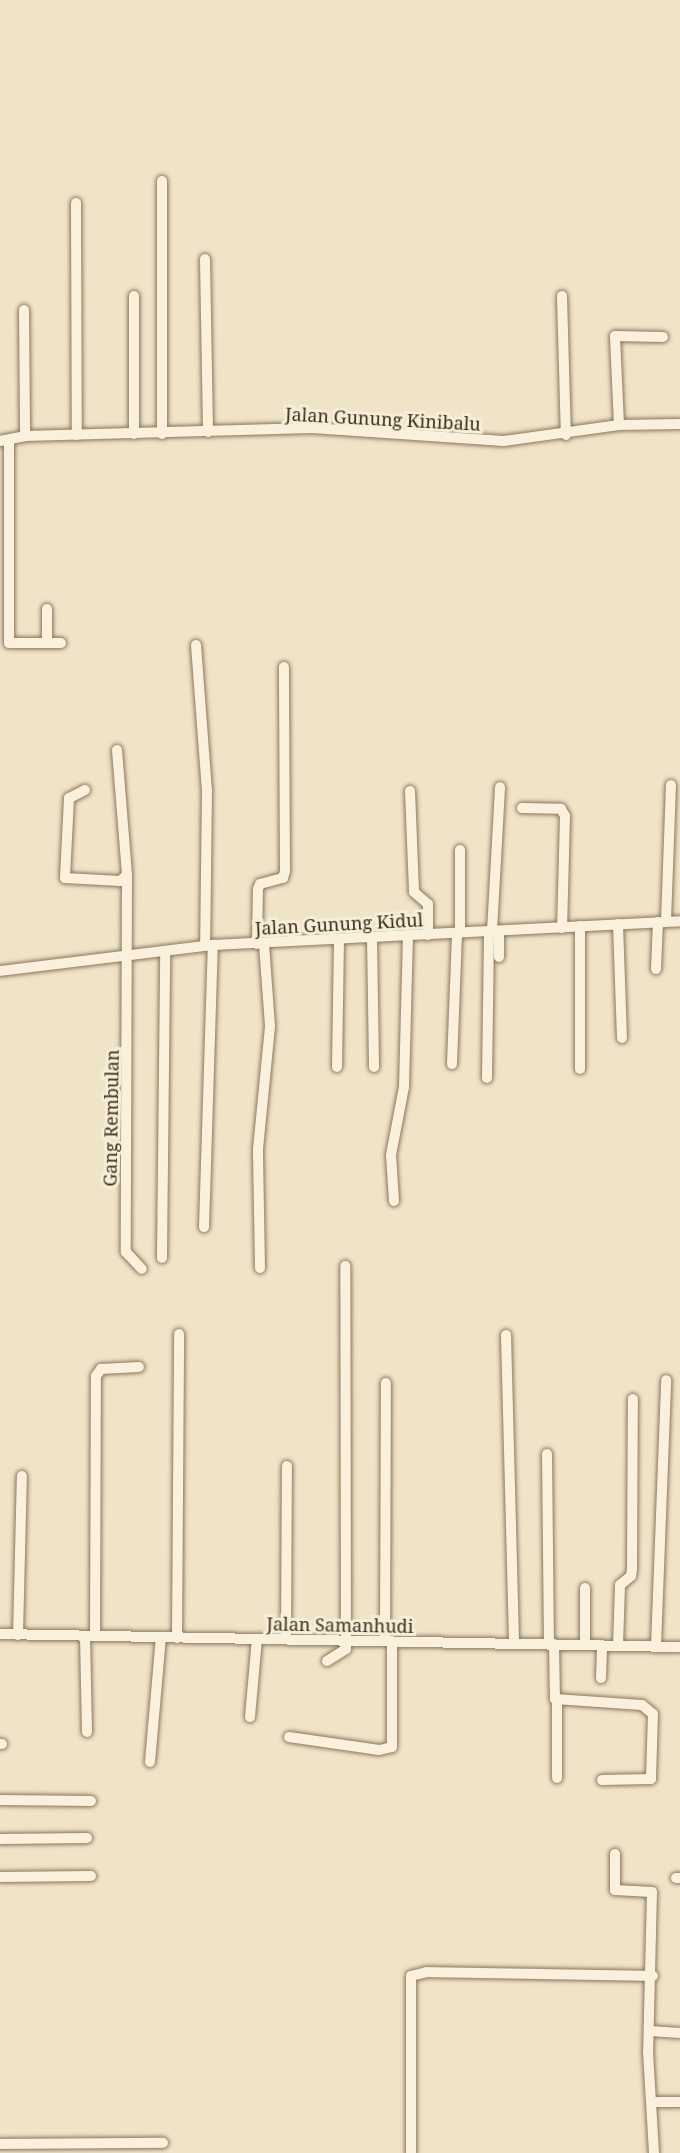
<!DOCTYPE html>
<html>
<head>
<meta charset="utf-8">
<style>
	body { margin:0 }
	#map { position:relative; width:680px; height:2153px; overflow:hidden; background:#f0e4c8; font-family:"Noto Serif",serif }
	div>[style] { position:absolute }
	.roads { filter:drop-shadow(0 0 2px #8d765c) drop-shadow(0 0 2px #8d765c) }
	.minor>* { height:10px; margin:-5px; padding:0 5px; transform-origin:5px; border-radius:5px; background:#faf1dc }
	span { translate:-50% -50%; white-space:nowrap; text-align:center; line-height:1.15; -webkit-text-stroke:6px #f7eed8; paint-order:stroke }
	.street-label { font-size:18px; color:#3d2e20 }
</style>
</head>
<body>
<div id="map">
	<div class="roads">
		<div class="minor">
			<i style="left:76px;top:203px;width:232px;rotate:89.8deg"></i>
			<i style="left:205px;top:259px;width:173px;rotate:89deg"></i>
			<i style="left:562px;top:296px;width:139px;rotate:88.4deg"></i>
			<i style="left:24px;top:310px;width:126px;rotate:89.5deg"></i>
			<i style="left:619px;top:425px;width:89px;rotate:-92.6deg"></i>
			<i style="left:615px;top:336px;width:48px;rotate:1.2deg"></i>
			<i style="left:134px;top:434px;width:138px;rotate:-90deg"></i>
			<i style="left:162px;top:434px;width:253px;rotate:-90deg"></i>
			<i style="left:9px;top:440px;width:203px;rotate:90deg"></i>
			<i style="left:9px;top:643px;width:52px"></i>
			<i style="left:0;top:441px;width:25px;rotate:-11deg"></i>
			<i style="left:25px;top:436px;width:287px;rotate:-1.6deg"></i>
			<i style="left:312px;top:428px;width:192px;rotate:3.9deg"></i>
			<i style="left:504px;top:441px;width:116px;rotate:-7.9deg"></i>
			<i style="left:619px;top:425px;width:61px;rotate:-0.9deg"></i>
			<i style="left:47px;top:643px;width:34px;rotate:-90deg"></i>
			<i style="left:196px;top:645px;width:145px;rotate:85.7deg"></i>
			<i style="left:207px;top:790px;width:156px;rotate:90.7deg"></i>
			<i style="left:117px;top:750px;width:125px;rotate:85.4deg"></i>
			<i style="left:85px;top:790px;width:18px;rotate:153deg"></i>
			<i style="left:69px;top:798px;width:80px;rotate:92.9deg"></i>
			<i style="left:65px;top:878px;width:55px;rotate:3.1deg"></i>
			<i style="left:120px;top:881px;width:9px;rotate:-41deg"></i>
			<i style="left:127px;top:875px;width:377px;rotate:90.2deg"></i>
			<i style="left:126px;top:1252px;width:23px;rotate:47deg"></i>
			<i style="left:410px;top:791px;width:101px;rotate:87.7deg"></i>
			<i style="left:414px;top:892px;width:18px;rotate:41deg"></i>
			<i style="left:428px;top:904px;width:31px;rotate:90deg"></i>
			<i style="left:522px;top:808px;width:39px;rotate:1deg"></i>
			<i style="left:561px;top:809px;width:8px;rotate:60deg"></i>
			<i style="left:565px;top:816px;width:112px;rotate:91.5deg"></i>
			<i style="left:666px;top:921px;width:136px;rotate:-87.9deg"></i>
			<i style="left:618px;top:924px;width:114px;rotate:88deg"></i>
			<i style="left:580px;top:926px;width:143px;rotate:90deg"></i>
			<i style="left:492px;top:931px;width:144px;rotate:-86.8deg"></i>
			<i style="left:460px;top:932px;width:82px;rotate:-90deg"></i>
			<i style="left:372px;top:937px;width:130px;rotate:89.1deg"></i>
			<i style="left:257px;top:944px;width:55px;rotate:-89deg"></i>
			<i style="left:258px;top:889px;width:5px;rotate:-68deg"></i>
			<i style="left:260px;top:884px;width:24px;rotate:-15deg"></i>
			<i style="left:283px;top:878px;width:7px;rotate:-74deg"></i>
			<i style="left:285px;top:871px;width:204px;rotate:-90.3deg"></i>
			<i style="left:499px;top:957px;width:26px;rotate:-90deg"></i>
			<i style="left:656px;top:969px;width:47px;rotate:-87.6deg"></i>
			<i style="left:0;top:971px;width:215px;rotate:-7deg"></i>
			<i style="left:213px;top:945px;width:468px;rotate:-2.9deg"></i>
			<i style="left:452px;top:1064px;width:131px;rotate:-87.8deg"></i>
			<i style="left:337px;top:1067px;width:128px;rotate:-89.1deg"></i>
			<i style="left:487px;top:1078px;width:147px;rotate:-89.2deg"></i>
			<i style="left:394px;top:1201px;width:46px;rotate:-93.7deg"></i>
			<i style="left:391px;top:1155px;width:69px;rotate:-79.2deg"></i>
			<i style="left:404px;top:1087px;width:152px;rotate:-88.5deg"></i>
			<i style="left:204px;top:1227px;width:282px;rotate:-88.2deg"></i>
			<i style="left:162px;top:1258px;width:305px;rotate:-89.4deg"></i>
			<i style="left:260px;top:1268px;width:119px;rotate:-91deg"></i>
			<i style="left:258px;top:1149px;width:124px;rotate:-84.4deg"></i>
			<i style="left:270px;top:1026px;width:82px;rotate:-94.2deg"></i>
			<i style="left:506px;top:1335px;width:309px;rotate:88.5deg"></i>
			<i style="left:547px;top:1454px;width:190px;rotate:89.4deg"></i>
			<i style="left:0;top:1634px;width:680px;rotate:1.1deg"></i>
			<i style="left:18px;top:1635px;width:159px;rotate:-88.6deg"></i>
			<i style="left:85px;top:1636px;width:96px;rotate:88.8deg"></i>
			<i style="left:95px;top:1636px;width:260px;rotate:-89.8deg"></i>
			<i style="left:96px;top:1376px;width:9px;rotate:-54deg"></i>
			<i style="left:101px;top:1369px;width:38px;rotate:-3deg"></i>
			<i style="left:177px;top:1638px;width:304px;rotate:-89.6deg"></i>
			<i style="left:286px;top:1639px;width:173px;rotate:-89.7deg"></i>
			<i style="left:385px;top:1641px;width:258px;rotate:-89.8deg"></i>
			<i style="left:554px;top:1644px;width:55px;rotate:89deg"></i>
			<i style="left:555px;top:1699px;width:87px;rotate:3.9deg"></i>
			<i style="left:642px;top:1705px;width:14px;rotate:39deg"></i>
			<i style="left:653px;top:1714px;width:65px;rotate:91.8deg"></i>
			<i style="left:651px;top:1779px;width:49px;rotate:178.8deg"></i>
			<i style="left:585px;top:1645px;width:57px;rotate:-90deg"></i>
			<i style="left:618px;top:1646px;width:61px;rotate:-88.1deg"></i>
			<i style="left:620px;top:1585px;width:14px;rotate:-39deg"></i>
			<i style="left:631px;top:1576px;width:7px;rotate:-82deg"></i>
			<i style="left:632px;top:1569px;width:170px;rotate:-89.7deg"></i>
			<i style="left:656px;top:1646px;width:266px;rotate:-87.8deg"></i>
			<i style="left:327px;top:1661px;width:22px;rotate:-32deg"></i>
			<i style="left:346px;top:1649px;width:383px;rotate:-90.1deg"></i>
			<i style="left:601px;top:1678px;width:33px;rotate:-88deg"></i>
			<i style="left:250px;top:1717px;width:78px;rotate:-84.9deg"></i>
			<i style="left:289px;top:1737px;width:91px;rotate:8.2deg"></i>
			<i style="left:379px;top:1750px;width:13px;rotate:-13deg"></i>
			<i style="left:392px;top:1747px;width:106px;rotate:-90deg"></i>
			<i style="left:0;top:1744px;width:2px"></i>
			<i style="left:150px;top:1762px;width:125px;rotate:-85deg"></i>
			<i style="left:557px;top:1778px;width:78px;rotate:-90deg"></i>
			<i style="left:0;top:1800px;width:91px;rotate:0.6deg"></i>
			<i style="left:0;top:1839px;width:87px;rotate:-0.7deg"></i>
			<i style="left:615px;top:1854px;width:36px;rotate:90deg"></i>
			<i style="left:615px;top:1890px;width:37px;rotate:3deg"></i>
			<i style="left:652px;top:1892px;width:160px;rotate:91.4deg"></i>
			<i style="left:648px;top:2052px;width:101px;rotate:86.6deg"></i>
			<i style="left:0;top:1877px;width:91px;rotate:-0.6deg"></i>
			<i style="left:676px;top:1878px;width:4px"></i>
			<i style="left:650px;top:2031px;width:30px;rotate:4deg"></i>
			<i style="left:654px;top:2102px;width:26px"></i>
			<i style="left:0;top:2144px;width:163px;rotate:-0.4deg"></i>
			<i style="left:411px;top:2153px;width:177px;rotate:-90deg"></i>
			<i style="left:411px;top:1976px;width:16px;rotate:-14deg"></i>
			<i style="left:427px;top:1972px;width:226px;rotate:1deg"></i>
		</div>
	</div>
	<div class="street-label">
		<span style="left:383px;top:419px;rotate:3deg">Jalan Gunung Kinibalu</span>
		<span style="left:339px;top:924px;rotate:-3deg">Jalan Gunung Kidul</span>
		<span style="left:111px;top:1118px;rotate:-89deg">Gang Rembulan</span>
		<span style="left:340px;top:1625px;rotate:1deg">Jalan Samanhudi</span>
	</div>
</div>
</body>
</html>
